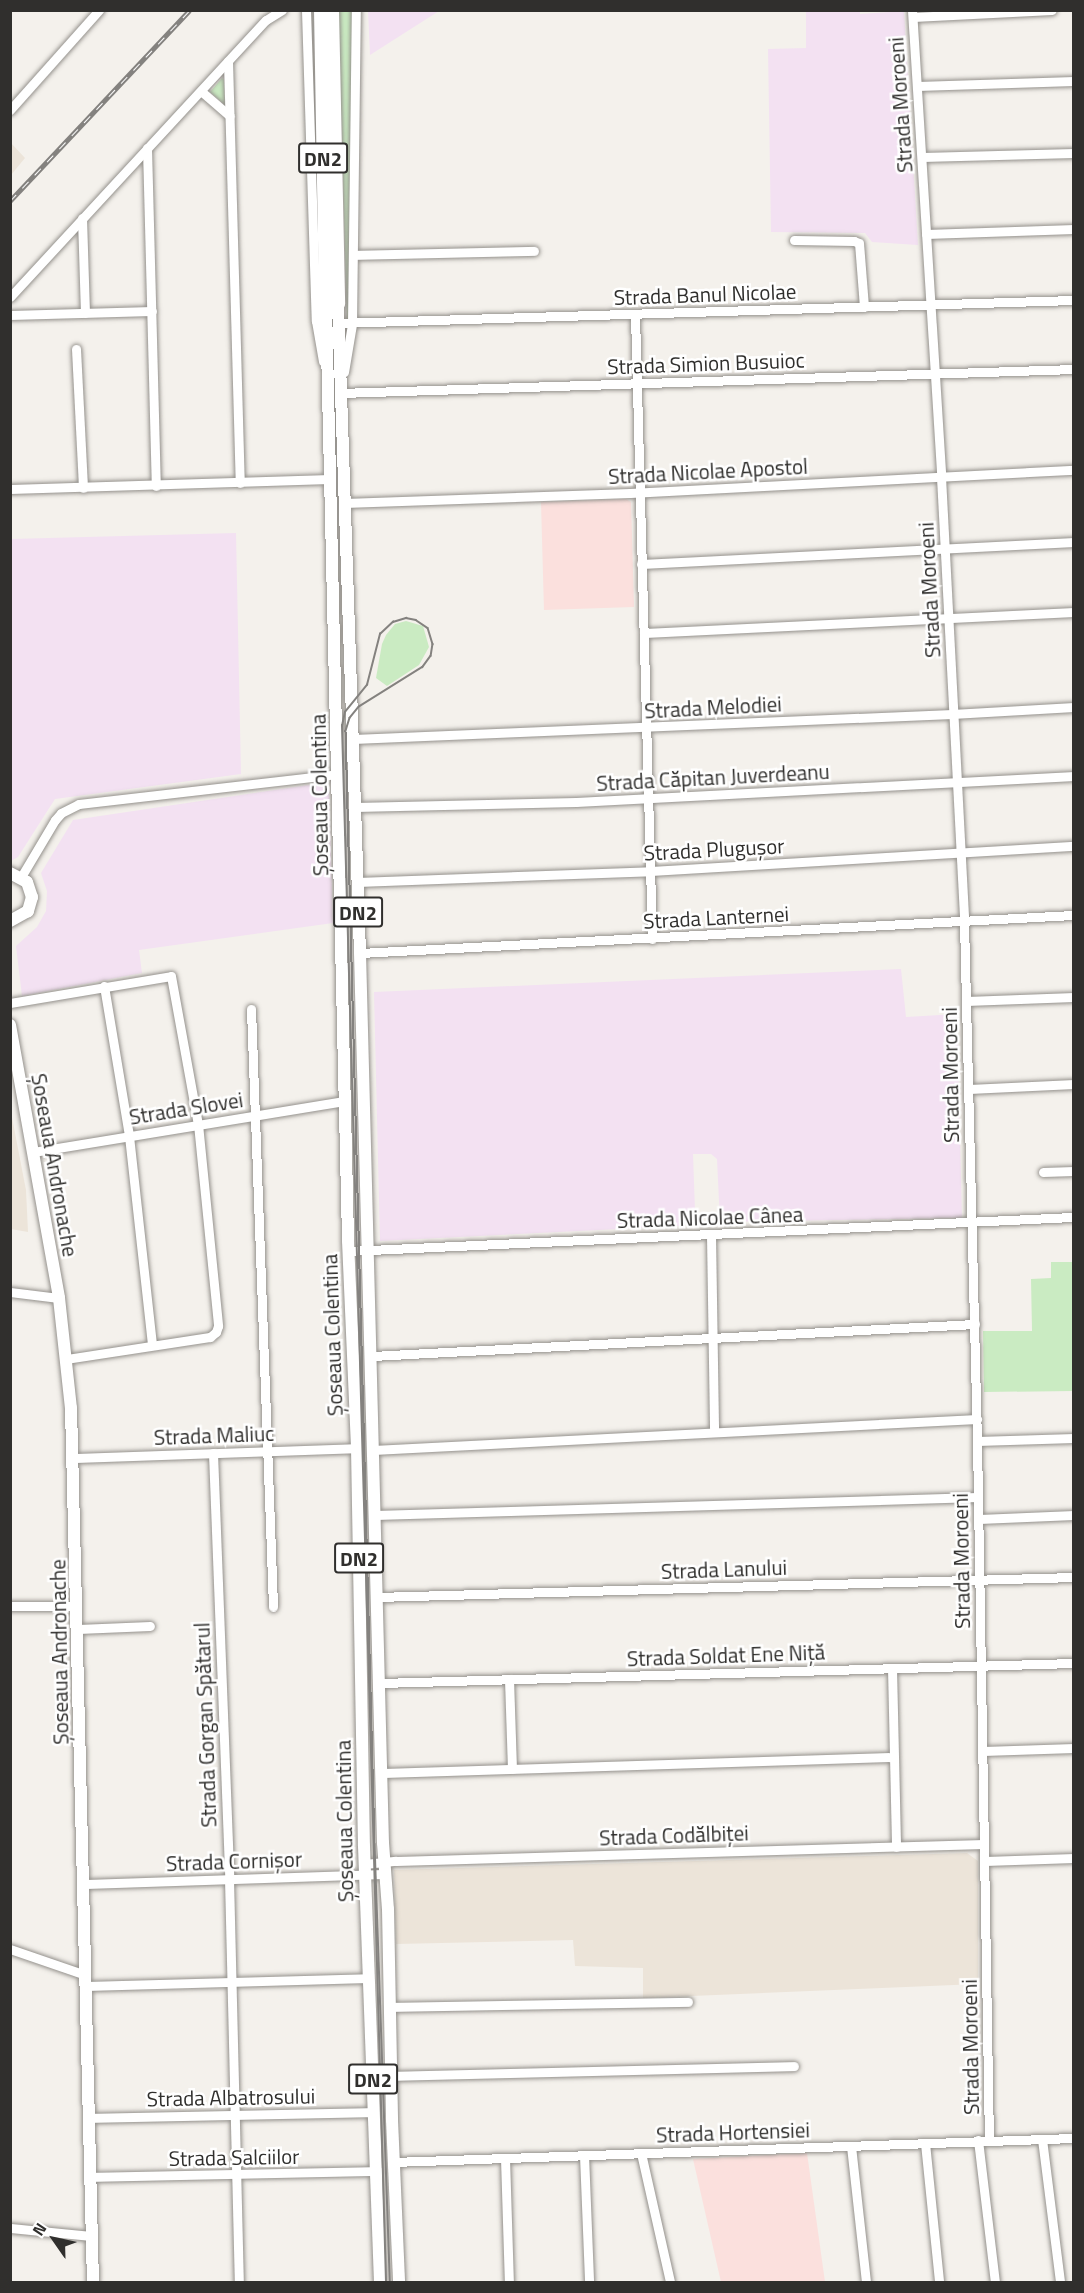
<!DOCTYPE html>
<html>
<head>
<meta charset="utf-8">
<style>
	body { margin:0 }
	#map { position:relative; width:1084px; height:2293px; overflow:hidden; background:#f4f1ec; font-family:"Titillium Web",sans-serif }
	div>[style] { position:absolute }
	.commercial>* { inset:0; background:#f3e1f2 }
	.built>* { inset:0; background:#ece4d9 }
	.education>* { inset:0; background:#fbe0dd }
	.green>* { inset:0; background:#caebc2 }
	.roads { filter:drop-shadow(0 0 2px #94918c) drop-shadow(0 0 2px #94918c) }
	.minor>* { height:9px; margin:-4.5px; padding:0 4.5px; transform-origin:4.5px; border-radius:4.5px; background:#fff }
	.major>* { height:12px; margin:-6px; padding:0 6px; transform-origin:6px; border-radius:6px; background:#fff }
	.highway>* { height:14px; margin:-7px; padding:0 7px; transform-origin:7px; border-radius:7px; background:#fff }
	.tram>* { height:1.5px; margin:-0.75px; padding:0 0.75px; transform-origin:0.75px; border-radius:0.75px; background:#84827f }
	.rail>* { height:5px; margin-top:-2.5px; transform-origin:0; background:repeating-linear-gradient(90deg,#fff 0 9px,#84827f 0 18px); box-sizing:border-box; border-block:2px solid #84827f }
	span { translate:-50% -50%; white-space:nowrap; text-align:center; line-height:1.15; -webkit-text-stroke:5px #fff; paint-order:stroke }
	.shield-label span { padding:2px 4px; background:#fff; border:2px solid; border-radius:4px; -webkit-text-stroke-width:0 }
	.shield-label { font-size:20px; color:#302f2d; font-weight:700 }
	.street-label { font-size:21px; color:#302f2d }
	.frame { position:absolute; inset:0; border:12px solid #302f2d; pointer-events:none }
	.north { position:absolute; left:24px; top:2209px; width:60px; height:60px; -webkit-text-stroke:4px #fff; paint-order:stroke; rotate:304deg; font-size:16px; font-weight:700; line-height:24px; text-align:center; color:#302f2d }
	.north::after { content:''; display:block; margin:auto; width:21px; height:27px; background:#302f2d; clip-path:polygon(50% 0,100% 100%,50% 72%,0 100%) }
</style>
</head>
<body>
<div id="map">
	<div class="commercial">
		<i style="clip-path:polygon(368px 10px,439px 10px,439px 11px,370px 55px)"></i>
		<i style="clip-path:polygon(806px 11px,860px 11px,860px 14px,904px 11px,918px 245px,872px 242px,865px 233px,771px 232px,768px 49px,806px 48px)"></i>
		<i style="clip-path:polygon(236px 533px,241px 774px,55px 799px,18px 857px,11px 861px,11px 539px)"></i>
		<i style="clip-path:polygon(322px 783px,329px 788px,333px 923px,139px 950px,142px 973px,22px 996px,16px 946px,37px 927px,46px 911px,47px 891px,41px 873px,73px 820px)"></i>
		<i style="clip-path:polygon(901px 969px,906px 1017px,957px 1014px,962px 1218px,720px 1222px,717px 1159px,711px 1154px,693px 1154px,695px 1211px,680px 1213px,680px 1226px,380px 1241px,374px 992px)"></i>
	</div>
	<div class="built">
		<i style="clip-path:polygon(11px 143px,25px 158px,11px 175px)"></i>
		<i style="clip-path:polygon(10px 1107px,26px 1190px,28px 1232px,11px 1229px)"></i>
		<i style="clip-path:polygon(967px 1853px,978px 1861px,978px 1984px,643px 1998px,643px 1968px,575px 1966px,573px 1940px,396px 1944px,394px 1870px)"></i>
	</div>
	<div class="education">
		<i style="clip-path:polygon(626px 499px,631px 502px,634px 607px,544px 610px,541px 502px)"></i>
		<i style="clip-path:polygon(807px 2153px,825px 2282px,721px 2282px,693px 2159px)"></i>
	</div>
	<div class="green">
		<i style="clip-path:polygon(338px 11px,353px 11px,350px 317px,347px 319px)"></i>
		<i style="clip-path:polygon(222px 78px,224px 80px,225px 105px,210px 92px)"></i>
		<i style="clip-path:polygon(406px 621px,423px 626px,429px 647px,419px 665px,387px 686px,376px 678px,382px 644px,386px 635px,395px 624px)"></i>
		<i style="clip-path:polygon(1051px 1262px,1073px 1262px,1073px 1391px,984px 1392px,983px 1331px,1032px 1331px,1031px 1279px,1051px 1278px)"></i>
	</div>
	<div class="roads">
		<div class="minor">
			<i style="left:306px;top:10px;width:311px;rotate:88.2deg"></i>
			<i style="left:316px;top:321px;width:41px;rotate:80.1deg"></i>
			<i style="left:912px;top:10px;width:468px;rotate:86.4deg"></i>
			<i style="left:941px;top:477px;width:445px;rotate:87deg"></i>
			<i style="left:964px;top:921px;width:520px;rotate:88.57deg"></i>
			<i style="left:977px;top:1441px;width:699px;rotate:89.02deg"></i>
			<i style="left:913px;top:17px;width:139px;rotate:-2.9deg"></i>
			<i style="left:228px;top:61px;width:422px;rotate:88.4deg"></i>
			<i style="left:917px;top:86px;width:157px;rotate:-1.8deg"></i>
			<i style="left:201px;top:91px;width:38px;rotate:41deg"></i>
			<i style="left:10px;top:110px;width:134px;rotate:-48.3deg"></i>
			<i style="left:147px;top:148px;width:338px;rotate:88.5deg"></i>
			<i style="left:922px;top:157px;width:152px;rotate:-1.5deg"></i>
			<i style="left:82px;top:218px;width:95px;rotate:88.2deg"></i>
			<i style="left:926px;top:234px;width:148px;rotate:-1.9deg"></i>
			<i style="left:794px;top:240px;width:60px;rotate:1deg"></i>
			<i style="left:854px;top:241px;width:5px;rotate:22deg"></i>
			<i style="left:859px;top:243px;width:64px;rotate:85.5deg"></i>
			<i style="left:354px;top:255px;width:180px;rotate:-1.3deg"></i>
			<i style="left:10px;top:297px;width:377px;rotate:-47.3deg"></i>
			<i style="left:266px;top:20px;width:19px;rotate:-32deg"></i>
			<i style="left:10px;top:315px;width:142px;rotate:-1.6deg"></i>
			<i style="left:635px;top:315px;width:624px;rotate:88.44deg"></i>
			<i style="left:338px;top:323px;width:736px;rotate:-1.79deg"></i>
			<i style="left:76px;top:349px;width:139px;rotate:87.1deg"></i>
			<i style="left:344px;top:372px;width:49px;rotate:-80.5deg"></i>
			<i style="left:352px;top:324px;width:314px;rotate:-89.3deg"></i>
			<i style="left:341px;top:389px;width:4px;rotate:104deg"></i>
			<i style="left:340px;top:393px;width:734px;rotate:-1.87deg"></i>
			<i style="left:10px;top:489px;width:320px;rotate:-1.8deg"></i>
			<i style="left:344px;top:503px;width:286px;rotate:-2deg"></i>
			<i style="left:630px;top:493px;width:445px;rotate:-3deg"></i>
			<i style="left:641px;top:564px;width:434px;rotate:-2.9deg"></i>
			<i style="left:644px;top:633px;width:431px;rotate:-2.8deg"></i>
			<i style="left:353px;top:739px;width:600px;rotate:-2.39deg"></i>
			<i style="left:952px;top:714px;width:122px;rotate:-3.3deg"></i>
			<i style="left:355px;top:807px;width:221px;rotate:-1.3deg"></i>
			<i style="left:576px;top:802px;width:499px;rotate:-3deg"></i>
			<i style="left:21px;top:877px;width:66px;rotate:-59.2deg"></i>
			<i style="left:55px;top:820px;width:9px;rotate:-49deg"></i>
			<i style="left:61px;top:813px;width:20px;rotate:-27deg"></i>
			<i style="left:79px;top:804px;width:260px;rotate:-6.6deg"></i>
			<i style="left:357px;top:882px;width:294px;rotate:-2.1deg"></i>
			<i style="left:651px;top:871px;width:424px;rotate:-3.4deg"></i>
			<i style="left:360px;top:953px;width:715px;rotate:-3.05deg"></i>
			<i style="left:104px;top:986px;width:152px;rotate:80.5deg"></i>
			<i style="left:129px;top:1136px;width:210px;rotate:83.7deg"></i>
			<i style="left:966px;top:1001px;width:108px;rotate:-2.1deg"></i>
			<i style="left:10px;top:1003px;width:163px;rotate:-9.5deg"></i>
			<i style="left:171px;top:976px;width:150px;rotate:79.7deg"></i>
			<i style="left:198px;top:1124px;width:203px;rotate:84.3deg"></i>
			<i style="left:218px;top:1326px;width:6px;rotate:108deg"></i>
			<i style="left:216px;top:1332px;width:8px;rotate:140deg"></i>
			<i style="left:210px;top:1337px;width:145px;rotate:171.3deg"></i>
			<i style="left:251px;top:1009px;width:598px;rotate:87.89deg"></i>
			<i style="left:969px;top:1089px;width:105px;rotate:-2.7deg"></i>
			<i style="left:33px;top:1152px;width:317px;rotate:-9.3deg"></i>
			<i style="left:1043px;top:1172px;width:31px;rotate:-2deg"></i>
			<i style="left:711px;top:1235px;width:197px;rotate:89.1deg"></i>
			<i style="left:349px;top:1251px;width:726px;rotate:-2.69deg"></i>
			<i style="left:10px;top:1292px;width:49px;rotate:7deg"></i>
			<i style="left:372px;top:1356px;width:604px;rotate:-3.04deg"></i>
			<i style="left:977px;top:1441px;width:97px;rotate:-1.8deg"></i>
			<i style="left:373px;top:1450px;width:605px;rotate:-2.94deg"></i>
			<i style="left:213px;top:1453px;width:426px;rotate:87.8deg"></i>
			<i style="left:229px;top:1879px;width:403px;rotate:88.6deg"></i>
			<i style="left:73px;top:1458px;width:284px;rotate:-2deg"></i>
			<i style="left:375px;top:1515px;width:603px;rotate:-1.71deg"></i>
			<i style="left:979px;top:1519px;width:95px;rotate:-2.4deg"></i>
			<i style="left:376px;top:1597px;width:698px;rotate:-1.64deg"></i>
			<i style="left:10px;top:1606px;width:67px"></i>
			<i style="left:78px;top:1629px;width:72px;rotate:-2.4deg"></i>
			<i style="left:892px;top:1668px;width:179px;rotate:88.7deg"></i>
			<i style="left:509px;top:1679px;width:90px;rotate:88.1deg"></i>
			<i style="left:380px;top:1683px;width:694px;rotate:-1.65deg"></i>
			<i style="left:983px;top:1751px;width:91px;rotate:-1.9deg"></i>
			<i style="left:383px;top:1773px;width:509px;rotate:-1.8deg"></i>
			<i style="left:985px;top:1861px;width:89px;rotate:-1.9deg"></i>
			<i style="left:365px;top:1864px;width:31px;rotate:-6deg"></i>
			<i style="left:396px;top:1861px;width:588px;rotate:-1.66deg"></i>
			<i style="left:83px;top:1884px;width:303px;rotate:-1.9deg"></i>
			<i style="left:10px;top:1949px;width:80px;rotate:18.9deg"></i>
			<i style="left:86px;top:1986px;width:282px;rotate:-1.6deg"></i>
			<i style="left:390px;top:2007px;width:298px;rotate:-1deg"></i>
			<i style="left:391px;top:2076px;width:403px;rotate:-1.4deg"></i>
			<i style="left:89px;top:2118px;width:285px;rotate:-1.2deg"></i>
			<i style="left:1042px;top:2139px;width:144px;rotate:82.8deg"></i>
			<i style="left:978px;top:2140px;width:143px;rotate:83.2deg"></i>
			<i style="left:925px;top:2143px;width:140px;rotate:84.2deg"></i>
			<i style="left:851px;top:2146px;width:137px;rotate:83.7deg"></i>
			<i style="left:641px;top:2153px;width:132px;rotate:77.3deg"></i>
			<i style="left:584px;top:2155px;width:127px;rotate:87.7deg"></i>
			<i style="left:505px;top:2158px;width:124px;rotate:88.2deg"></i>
			<i style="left:393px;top:2162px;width:681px;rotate:-2.02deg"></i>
			<i style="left:90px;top:2177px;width:288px;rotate:-1.2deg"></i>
			<i style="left:10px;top:2228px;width:82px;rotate:5.6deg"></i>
		</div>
		<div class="major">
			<i style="left:338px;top:304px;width:649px;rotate:88.06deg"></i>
			<i style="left:360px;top:953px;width:890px;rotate:88.52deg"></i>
			<i style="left:383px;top:1843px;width:66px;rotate:85.7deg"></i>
			<i style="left:388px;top:1909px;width:211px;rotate:88.9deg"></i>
			<i style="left:392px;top:2120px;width:162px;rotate:87.5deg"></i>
			<i style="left:326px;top:305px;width:936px;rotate:88.65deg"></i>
			<i style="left:348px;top:1241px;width:207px;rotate:87.5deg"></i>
			<i style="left:357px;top:1448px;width:398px;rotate:89deg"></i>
			<i style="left:364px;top:1846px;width:436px;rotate:87.9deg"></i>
			<i style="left:10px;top:873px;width:19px;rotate:28deg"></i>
			<i style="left:27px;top:882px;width:16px;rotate:72deg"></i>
			<i style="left:32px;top:897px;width:15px;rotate:106deg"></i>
			<i style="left:28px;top:911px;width:21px;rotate:151deg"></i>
			<i style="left:10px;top:1025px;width:277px;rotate:79.8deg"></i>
			<i style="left:59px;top:1298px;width:111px;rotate:83.8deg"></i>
			<i style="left:71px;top:1408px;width:874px;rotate:88.56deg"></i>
		</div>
		<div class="highway">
			<i style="left:321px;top:10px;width:295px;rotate:89deg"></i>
			<i style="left:332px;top:10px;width:294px;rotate:88.8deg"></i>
		</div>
	</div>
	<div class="tram">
		<i style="left:386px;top:2282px;width:1557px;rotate:-91.62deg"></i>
		<i style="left:342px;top:726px;width:14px;rotate:-78deg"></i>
		<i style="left:345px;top:712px;width:35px;rotate:-51deg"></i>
		<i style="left:367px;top:685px;width:53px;rotate:-75.7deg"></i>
		<i style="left:380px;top:634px;width:18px;rotate:-43deg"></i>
		<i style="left:393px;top:622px;width:14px;rotate:-17deg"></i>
		<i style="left:406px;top:618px;width:10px;rotate:11deg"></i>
		<i style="left:416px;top:620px;width:14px;rotate:34deg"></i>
		<i style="left:428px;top:628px;width:17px;rotate:73deg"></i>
		<i style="left:433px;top:644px;width:12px;rotate:99deg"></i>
		<i style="left:431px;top:656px;width:14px;rotate:126deg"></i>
		<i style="left:423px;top:667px;width:75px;rotate:148deg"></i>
		<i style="left:359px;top:707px;width:14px;rotate:129deg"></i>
		<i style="left:350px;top:718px;width:14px;rotate:107deg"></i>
		<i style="left:346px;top:731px;width:1113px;rotate:88.51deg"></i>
		<i style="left:375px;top:1844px;width:438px;rotate:88deg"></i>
	</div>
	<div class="rail">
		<i style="left:10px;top:201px;width:262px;rotate:-46.7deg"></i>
	</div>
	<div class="shield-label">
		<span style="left:323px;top:158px">DN2</span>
		<span style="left:358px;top:912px">DN2</span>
		<span style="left:359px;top:1558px">DN2</span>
		<span style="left:373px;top:2079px">DN2</span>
	</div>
	<div class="street-label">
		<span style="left:900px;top:105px;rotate:-94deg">Strada Moroeni</span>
		<span style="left:705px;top:294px;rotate:-2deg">Strada Banul Nicolae</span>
		<span style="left:706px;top:363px;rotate:-2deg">Strada Simion Busuioc</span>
		<span style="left:708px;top:471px;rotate:-3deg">Strada Nicolae Apostol</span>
		<span style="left:929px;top:590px;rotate:-93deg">Strada Moroeni</span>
		<span style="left:713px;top:707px;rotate:-3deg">Strada Melodiei</span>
		<span style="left:713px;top:777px;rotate:-3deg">Strada Căpitan Juverdeanu</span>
		<span style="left:319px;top:795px;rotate:-91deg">Șoseaua Colentina</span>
		<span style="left:714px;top:849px;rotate:-3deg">Strada Plugușor</span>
		<span style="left:716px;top:917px;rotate:-3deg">Strada Lanternei</span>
		<span style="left:950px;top:1075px;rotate:-91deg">Strada Moroeni</span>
		<span style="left:186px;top:1108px;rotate:-9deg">Strada Slovei</span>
		<span style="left:55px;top:1165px;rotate:80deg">Șoseaua Andronache</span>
		<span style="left:710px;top:1217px;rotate:-2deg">Strada Nicolae Cânea</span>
		<span style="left:332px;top:1335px;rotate:-92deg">Șoseaua Colentina</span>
		<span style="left:214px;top:1435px;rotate:-2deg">Strada Maliuc</span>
		<span style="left:961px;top:1561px;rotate:-91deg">Strada Moroeni</span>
		<span style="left:724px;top:1569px;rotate:-2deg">Strada Lanului</span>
		<span style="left:59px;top:1652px;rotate:-91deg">Șoseaua Andronache</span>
		<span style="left:726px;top:1655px;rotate:-2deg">Strada Soldat Ene Niță</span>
		<span style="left:205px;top:1725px;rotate:-92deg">Strada Gorgan Spătarul</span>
		<span style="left:344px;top:1821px;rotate:-91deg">Șoseaua Colentina</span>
		<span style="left:674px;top:1835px;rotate:-2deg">Strada Codălbiței</span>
		<span style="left:234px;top:1861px;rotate:-2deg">Strada Cornișor</span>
		<span style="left:970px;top:2047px;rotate:-91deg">Strada Moroeni</span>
		<span style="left:231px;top:2097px;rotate:-1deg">Strada Albatrosului</span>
		<span style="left:733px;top:2132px;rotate:-2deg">Strada Hortensiei</span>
		<span style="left:234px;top:2157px;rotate:-1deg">Strada Salciilor</span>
	</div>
	<div class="frame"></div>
	<div class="north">N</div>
</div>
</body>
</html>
